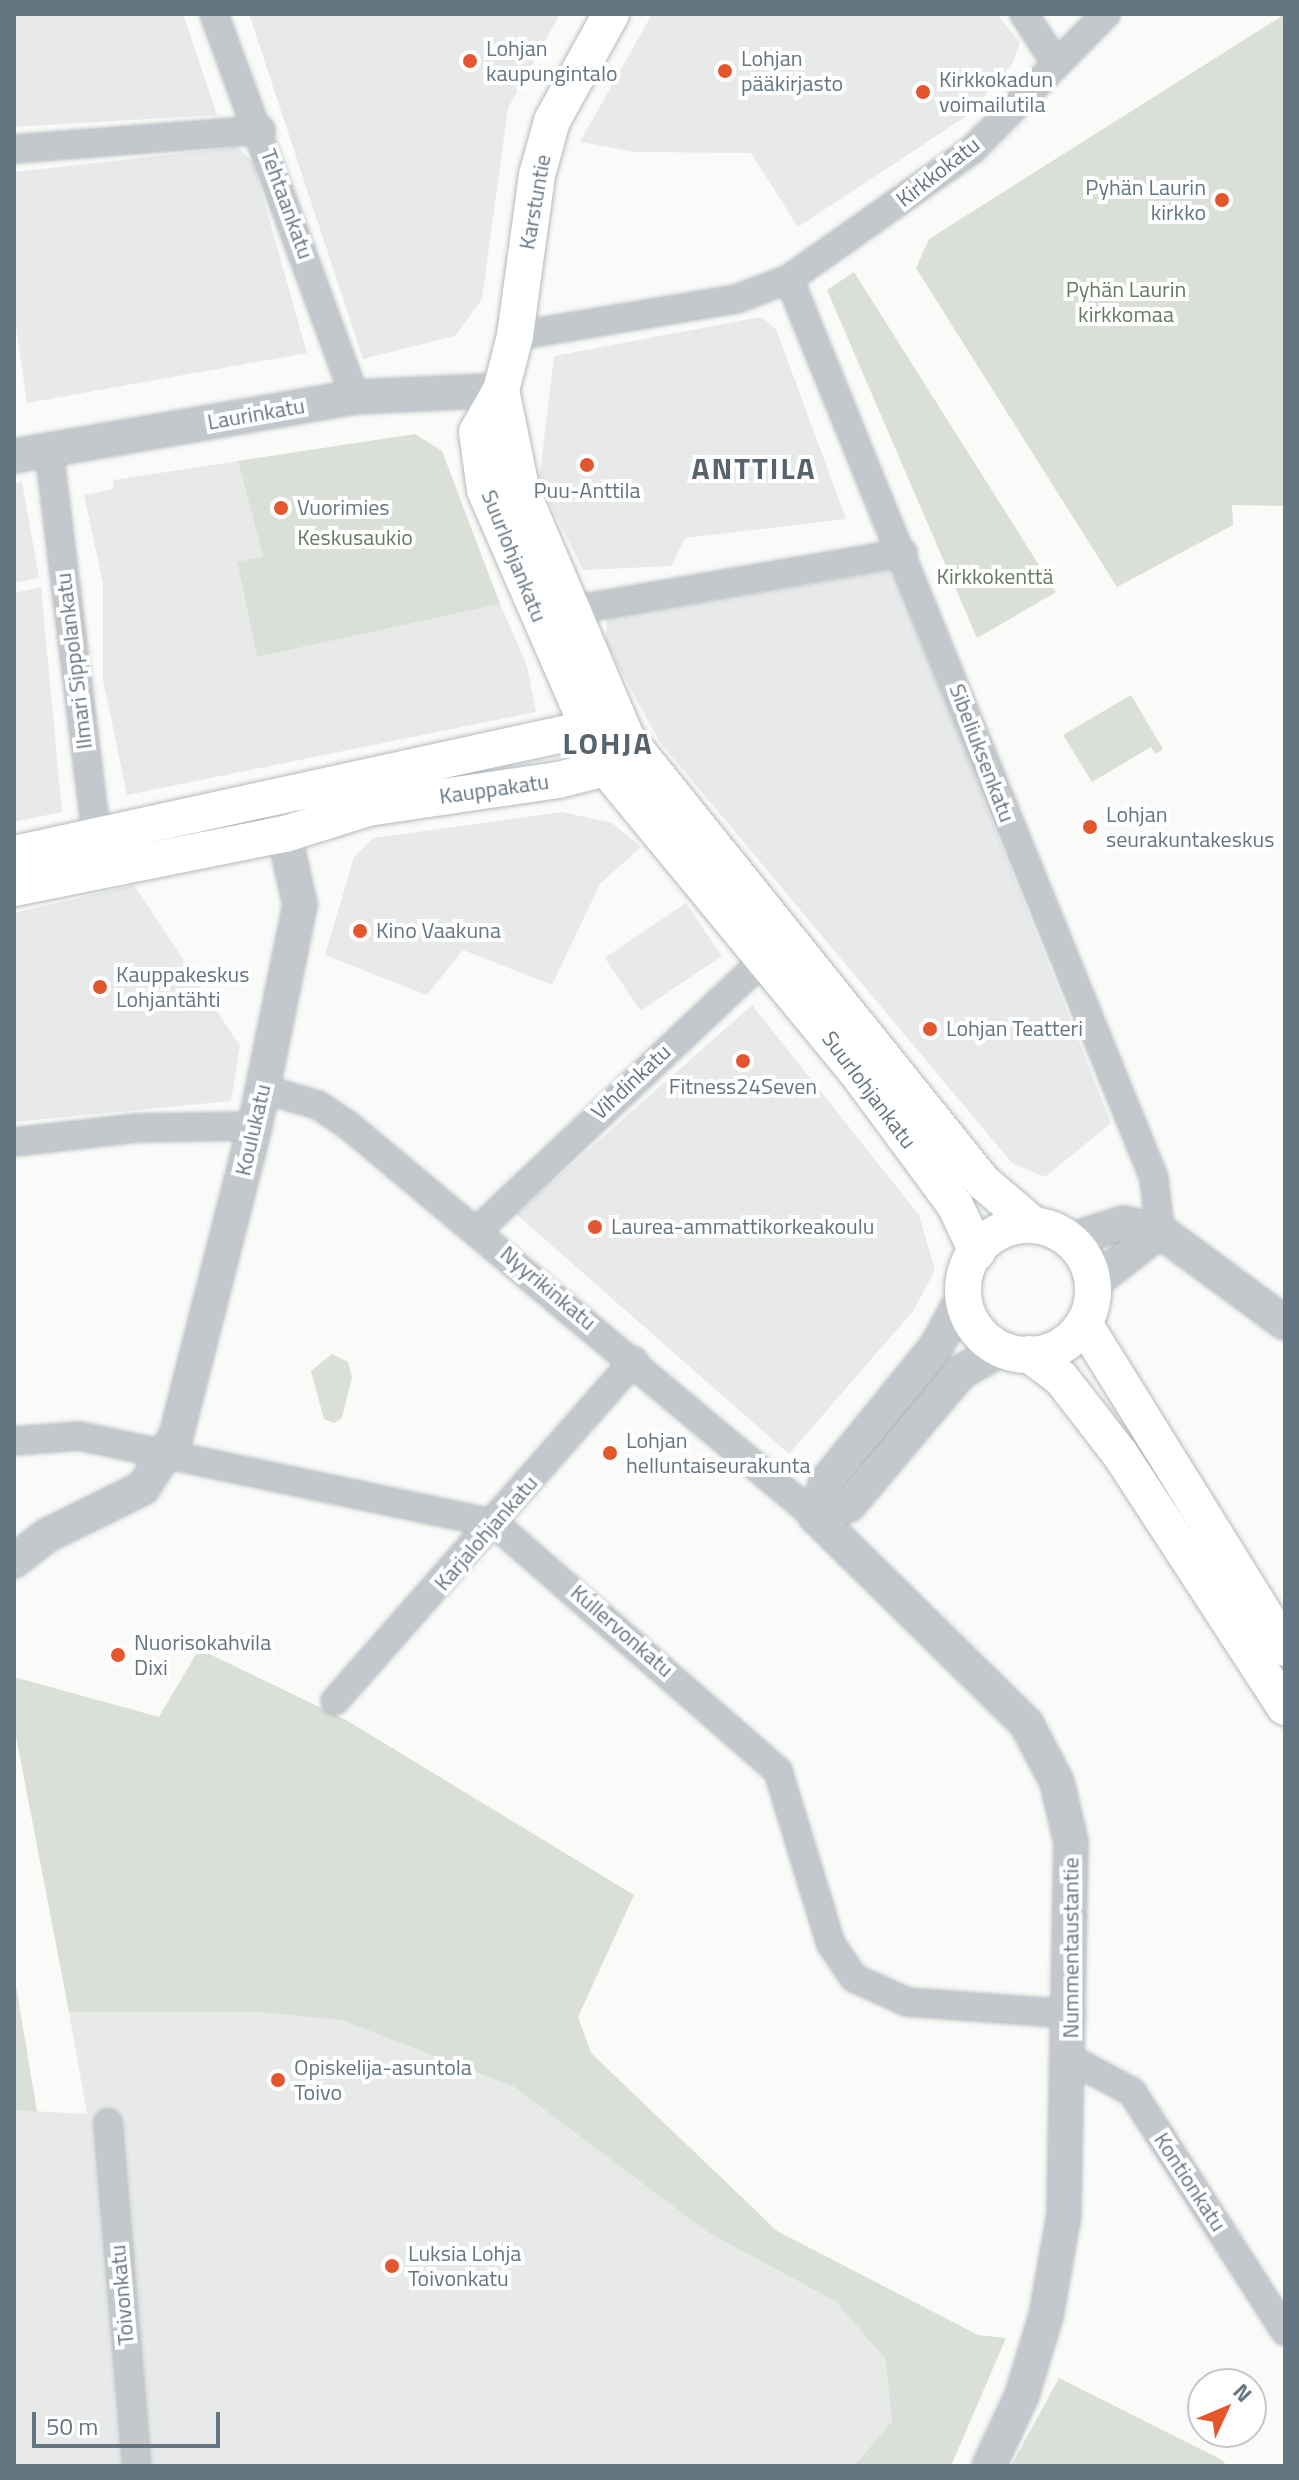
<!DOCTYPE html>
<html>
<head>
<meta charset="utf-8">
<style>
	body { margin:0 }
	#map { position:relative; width:1299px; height:2480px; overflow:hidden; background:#fafaf8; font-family:"Titillium Web",sans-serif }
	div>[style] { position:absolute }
	.built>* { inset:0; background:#e8e9e9; transform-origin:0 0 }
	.green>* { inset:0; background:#dadfd7 }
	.roads { filter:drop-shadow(0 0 2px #b3babf) drop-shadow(0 0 2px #b3babf) }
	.minor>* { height:26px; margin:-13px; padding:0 13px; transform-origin:13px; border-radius:13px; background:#c3c8cc }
	.tertiary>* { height:32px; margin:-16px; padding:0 16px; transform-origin:16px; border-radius:16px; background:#c3c8cc }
	.secondary>* { height:36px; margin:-18px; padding:0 18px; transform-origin:18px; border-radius:18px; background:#fff }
	.secondary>.ring { margin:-18px; padding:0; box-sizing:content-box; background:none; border:36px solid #fff; border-radius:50% }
	.dots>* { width:22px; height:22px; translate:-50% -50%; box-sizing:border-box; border:4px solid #fff; border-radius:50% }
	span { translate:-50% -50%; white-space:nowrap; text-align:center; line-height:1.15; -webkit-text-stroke:8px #fff; paint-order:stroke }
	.poi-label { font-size:22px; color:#657683 }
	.left { translate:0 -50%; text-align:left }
	.right { translate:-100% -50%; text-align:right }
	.street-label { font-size:22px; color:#657683 }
	.park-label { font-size:22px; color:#687a64 }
	.district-label { font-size:30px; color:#57646e; font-weight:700; letter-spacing:2px }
	.frame { position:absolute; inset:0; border:16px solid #657683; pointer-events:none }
	.north { position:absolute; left:1187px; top:2368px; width:80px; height:80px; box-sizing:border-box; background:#fff; border:2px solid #c1c8cd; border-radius:50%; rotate:46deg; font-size:22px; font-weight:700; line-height:32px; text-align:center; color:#657683 }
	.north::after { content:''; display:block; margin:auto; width:28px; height:36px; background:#e4572e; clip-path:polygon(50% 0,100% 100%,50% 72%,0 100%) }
	.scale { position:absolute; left:32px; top:2412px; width:188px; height:36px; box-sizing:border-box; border:4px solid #657683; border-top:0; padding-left:10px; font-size:24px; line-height:28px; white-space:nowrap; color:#657683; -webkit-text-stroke:6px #fff; paint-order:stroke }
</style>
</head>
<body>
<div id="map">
	<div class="built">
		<i style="clip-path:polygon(14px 14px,183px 14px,217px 115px,14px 127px)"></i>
		<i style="clip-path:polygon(249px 14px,560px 14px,508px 108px,482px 299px,455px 336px,363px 359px)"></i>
		<i style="clip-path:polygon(652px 14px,997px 14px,1020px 43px,1012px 64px,968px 115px,798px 227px,751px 153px,636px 152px,580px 142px)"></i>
		<i style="clip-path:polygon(237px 147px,253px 162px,307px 353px,27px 403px,14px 312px,14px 172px)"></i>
		<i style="clip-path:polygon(761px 317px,776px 329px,846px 519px,685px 538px,671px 566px,583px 570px,539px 481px,554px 356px)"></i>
		<i style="clip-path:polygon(238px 461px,263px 557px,237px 563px,257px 657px,500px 604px,527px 666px,536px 712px,127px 795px,103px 680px,103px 583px,84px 495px,113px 489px,114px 480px)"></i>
		<i style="clip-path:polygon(22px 482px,39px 578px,14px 583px,14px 483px)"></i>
		<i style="clip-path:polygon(893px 570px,1111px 1123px,1045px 1177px,1012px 1163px,659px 741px,606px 643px,607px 618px)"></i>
		<i style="clip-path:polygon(41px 587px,62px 812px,14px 822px,14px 593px)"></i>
		<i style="clip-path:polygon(562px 812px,612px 823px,641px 847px,600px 884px,552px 985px,463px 950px,427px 995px,325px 955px,354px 857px,373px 838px)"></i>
		<i style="clip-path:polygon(134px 885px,240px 1046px,231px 1101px,14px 1122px,14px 913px)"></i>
		<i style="left:686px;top:903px;width:64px;height:98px;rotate:56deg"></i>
		<i style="clip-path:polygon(752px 1005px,919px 1215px,935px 1270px,914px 1310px,789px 1454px,516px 1214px)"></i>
		<i style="clip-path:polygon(69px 2012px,255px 2012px,341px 2020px,514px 2087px,707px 2232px,835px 2301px,885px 2357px,892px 2421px,854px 2466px,14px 2466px,14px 2110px,87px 2114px)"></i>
	</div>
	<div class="green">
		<i style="clip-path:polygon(1285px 14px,1285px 506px,1232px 505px,1233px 525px,1117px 587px,916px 268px,929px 239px)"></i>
		<i style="clip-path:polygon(854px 272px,1056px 592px,977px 638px,827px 290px)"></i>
		<i style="clip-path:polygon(415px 434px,442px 451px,500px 604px,257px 657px,237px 562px,263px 557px,238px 461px)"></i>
		<i style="clip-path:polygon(1131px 695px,1163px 749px,1156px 754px,1151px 747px,1092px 782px,1063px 735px)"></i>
		<i style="clip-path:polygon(332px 1354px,348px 1362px,352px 1377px,342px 1418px,334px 1423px,324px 1419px,311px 1371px)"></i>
		<i style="clip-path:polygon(199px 1649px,346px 1720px,634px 1895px,578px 2017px,591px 2053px,777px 2231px,978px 2335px,1006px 2338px,951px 2466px,854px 2466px,892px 2421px,885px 2358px,835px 2301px,707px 2232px,514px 2087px,341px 2020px,255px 2012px,69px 2012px,14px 1726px,14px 1677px,159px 1717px)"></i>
		<i style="clip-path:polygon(14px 1974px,37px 2112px,14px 2110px)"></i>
		<i style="clip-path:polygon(1059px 2378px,1222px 2460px,1227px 2466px,1011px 2466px)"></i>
	</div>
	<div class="roads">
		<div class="minor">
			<i style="left:214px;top:14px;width:408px;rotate:69.8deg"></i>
			<i style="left:1024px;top:14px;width:54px;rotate:57.2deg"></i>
			<i style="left:14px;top:149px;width:248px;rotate:-4.4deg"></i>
			<i style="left:789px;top:279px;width:970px;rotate:67.9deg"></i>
			<i style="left:1154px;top:1178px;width:53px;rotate:83.5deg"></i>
			<i style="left:515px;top:336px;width:224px;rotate:-9.5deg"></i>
			<i style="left:736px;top:299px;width:57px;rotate:-20.7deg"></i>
			<i style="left:789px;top:279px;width:224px;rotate:-35.2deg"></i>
			<i style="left:972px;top:150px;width:191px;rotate:-45.4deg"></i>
			<i style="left:49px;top:450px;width:404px;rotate:83deg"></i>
			<i style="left:573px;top:610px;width:335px;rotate:-9.8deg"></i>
			<i style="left:263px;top:1089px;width:57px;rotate:16.2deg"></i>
			<i style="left:318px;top:1105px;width:36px;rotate:34deg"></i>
			<i style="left:348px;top:1125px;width:609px;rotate:39.94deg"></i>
			<i style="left:14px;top:1142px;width:124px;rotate:-6.5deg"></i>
			<i style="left:137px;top:1128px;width:118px;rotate:-1deg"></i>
			<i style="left:478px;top:1230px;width:396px;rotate:-43.4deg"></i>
			<i style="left:14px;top:1441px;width:65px;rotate:-4.4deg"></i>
			<i style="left:79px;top:1436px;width:425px;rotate:11.9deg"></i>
			<i style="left:495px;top:1524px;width:376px;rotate:41.1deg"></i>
			<i style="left:778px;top:1771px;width:181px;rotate:73deg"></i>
			<i style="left:831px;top:1944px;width:41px;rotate:55.9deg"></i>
			<i style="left:854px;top:1978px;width:58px;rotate:24.4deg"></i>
			<i style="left:907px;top:2002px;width:165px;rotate:4.2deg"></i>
			<i style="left:335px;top:1701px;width:453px;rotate:-48.7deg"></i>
			<i style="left:1071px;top:2059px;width:69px;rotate:28.4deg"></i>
			<i style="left:1132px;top:2092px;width:284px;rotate:57.4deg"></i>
			<i style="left:108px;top:2123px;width:344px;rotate:85.2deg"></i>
		</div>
		<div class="tertiary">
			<i style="left:14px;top:456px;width:346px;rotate:-9.8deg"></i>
			<i style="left:355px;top:397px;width:146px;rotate:-2.7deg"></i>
			<i style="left:1070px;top:1240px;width:56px;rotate:-17.8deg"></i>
			<i style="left:1123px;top:1223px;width:38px;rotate:12deg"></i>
			<i style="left:1160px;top:1231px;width:155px;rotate:36.4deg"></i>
			<i style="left:1093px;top:1283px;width:85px;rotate:-37.8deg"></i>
			<i style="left:815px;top:1516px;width:296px;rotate:44.5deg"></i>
			<i style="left:1026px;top:1723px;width:67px;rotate:62.3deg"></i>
			<i style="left:1057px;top:1782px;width:62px;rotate:76.9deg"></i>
			<i style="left:1071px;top:1842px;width:373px;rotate:91.1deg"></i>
			<i style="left:1064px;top:2215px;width:103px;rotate:100.1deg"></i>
			<i style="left:1046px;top:2316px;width:83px;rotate:106.9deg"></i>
			<i style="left:1022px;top:2395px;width:78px;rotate:114.9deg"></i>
			<i style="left:815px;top:1516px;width:36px;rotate:-72deg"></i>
			<i style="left:826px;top:1482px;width:174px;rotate:-50.8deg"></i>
			<i style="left:936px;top:1347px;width:55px;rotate:-61.6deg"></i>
			<i style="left:815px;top:1516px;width:36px;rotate:-18deg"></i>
			<i style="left:849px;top:1505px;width:174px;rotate:-49.9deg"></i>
			<i style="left:961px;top:1372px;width:45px;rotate:-29.4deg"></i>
			<i style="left:14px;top:1561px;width:41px;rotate:-38deg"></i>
			<i style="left:46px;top:1536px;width:108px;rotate:-26.3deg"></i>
			<i style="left:143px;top:1488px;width:62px;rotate:-57.6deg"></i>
			<i style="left:176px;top:1436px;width:320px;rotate:-75.7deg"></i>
			<i style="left:255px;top:1126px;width:226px;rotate:-78.5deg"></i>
			<i style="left:300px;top:905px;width:107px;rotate:-102.5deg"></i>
		</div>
		<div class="secondary">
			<i style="left:611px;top:14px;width:122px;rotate:118.9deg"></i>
			<i style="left:552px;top:121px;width:56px;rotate:105.5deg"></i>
			<i style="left:537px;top:175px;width:162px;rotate:97.8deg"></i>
			<i style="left:515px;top:336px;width:56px;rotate:104.5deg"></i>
			<i style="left:501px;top:390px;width:48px;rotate:119.7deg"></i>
			<i style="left:477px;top:432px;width:59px;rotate:82.1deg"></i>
			<i style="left:485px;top:490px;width:303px;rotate:66.5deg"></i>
			<i style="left:606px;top:768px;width:398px;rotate:50.5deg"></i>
			<i style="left:859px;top:1075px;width:162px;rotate:53.6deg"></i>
			<i style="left:955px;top:1205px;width:52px;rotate:64.9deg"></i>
			<i style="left:501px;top:390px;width:104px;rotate:78.4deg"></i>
			<i style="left:522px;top:492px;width:266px;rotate:67deg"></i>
			<i style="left:626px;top:737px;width:571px;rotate:51.26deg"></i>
			<i style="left:983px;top:1182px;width:62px;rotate:40.4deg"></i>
			<i style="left:14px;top:854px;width:585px;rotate:-12.33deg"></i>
			<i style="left:586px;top:729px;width:24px;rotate:12deg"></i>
			<i style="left:14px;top:888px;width:276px;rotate:-11.3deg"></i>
			<i style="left:285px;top:834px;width:87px;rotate:-17.4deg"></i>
			<i style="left:368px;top:808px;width:192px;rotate:-8.4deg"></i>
			<i style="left:558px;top:780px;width:49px;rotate:-14deg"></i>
			<i style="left:606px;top:768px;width:22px;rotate:-56deg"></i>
			<i class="ring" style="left:963px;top:1225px;width:94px;height:94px"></i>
			<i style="left:1085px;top:1325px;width:380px;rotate:58.2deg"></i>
			<i style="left:1029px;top:1354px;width:40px;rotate:37deg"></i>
			<i style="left:1061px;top:1378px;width:96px;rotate:52.2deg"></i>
			<i style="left:1120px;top:1454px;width:302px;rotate:56.9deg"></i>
		</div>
	</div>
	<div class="dots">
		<i style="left:470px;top:61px;background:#e4572e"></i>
		<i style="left:725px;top:71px;background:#e4572e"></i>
		<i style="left:923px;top:92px;background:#e4572e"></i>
		<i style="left:1222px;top:200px;background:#e4572e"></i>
		<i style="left:587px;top:465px;background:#e4572e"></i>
		<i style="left:281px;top:508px;background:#e4572e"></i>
		<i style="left:1090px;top:827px;background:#e4572e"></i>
		<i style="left:360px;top:931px;background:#e4572e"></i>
		<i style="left:100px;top:987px;background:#e4572e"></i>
		<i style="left:930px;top:1029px;background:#e4572e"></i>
		<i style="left:743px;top:1061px;background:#e4572e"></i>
		<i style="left:595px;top:1227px;background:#e4572e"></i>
		<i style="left:610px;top:1453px;background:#e4572e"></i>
		<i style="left:118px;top:1655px;background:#e4572e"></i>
		<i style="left:278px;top:2080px;background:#e4572e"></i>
		<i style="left:392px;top:2266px;background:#e4572e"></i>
	</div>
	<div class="poi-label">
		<span class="left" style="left:486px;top:61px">Lohjan<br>kaupungintalo</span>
		<span class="left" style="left:741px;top:71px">Lohjan<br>pääkirjasto</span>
		<span class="left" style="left:939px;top:92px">Kirkkokadun<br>voimailutila</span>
		<span class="right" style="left:1206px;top:200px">Pyhän Laurin<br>kirkko</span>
		<span style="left:587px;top:491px">Puu-Anttila</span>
		<span class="left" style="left:297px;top:508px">Vuorimies</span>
		<span class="left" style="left:1106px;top:827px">Lohjan<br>seurakuntakeskus</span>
		<span class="left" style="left:376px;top:931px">Kino Vaakuna</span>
		<span class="left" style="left:116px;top:987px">Kauppakeskus<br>Lohjantähti</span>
		<span class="left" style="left:946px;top:1029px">Lohjan Teatteri</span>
		<span style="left:743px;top:1087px">Fitness24Seven</span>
		<span class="left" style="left:611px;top:1227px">Laurea-ammattikorkeakoulu</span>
		<span class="left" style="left:626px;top:1453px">Lohjan<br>helluntaiseurakunta</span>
		<span class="left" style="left:134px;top:1655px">Nuorisokahvila<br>Dixi</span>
		<span class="left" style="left:294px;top:2080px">Opiskelija-asuntola<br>Toivo</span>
		<span class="left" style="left:408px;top:2266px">Luksia Lohja<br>Toivonkatu</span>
	</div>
	<div class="street-label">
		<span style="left:938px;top:172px;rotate:-38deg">Kirkkokatu</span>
		<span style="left:535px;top:202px;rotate:-80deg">Karstuntie</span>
		<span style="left:287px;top:204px;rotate:70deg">Tehtaankatu</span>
		<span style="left:256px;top:414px;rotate:-10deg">Laurinkatu</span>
		<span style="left:514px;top:556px;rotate:68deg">Suurlohjankatu</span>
		<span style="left:74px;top:661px;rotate:-97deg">Ilmari Sippolankatu</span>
		<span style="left:982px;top:753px;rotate:69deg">Sibeliuksenkatu</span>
		<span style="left:494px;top:789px;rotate:-8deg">Kauppakatu</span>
		<span style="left:631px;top:1082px;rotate:-43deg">Vihdinkatu</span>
		<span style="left:869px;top:1090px;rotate:53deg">Suurlohjankatu</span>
		<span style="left:253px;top:1130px;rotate:-77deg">Koulukatu</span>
		<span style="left:548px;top:1288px;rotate:40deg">Nyyrikinkatu</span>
		<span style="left:486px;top:1533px;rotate:-49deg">Karjalohjankatu</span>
		<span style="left:622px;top:1631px;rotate:41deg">Kullervonkatu</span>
		<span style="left:1071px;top:1948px;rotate:-90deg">Nummentaustantie</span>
		<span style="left:1190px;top:2182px;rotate:57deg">Kontionkatu</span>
		<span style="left:122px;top:2295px;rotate:-95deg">Toivonkatu</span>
	</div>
	<div class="park-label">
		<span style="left:1126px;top:302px">Pyhän Laurin<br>kirkkomaa</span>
		<span style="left:355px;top:538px">Keskusaukio</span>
		<span style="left:995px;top:577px">Kirkkokenttä</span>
	</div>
	<div class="district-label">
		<span style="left:754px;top:468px">ANTTILA</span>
		<span style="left:608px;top:743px">LOHJA</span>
	</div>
	<div class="frame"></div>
	<div class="north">N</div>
	<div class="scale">50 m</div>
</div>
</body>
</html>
